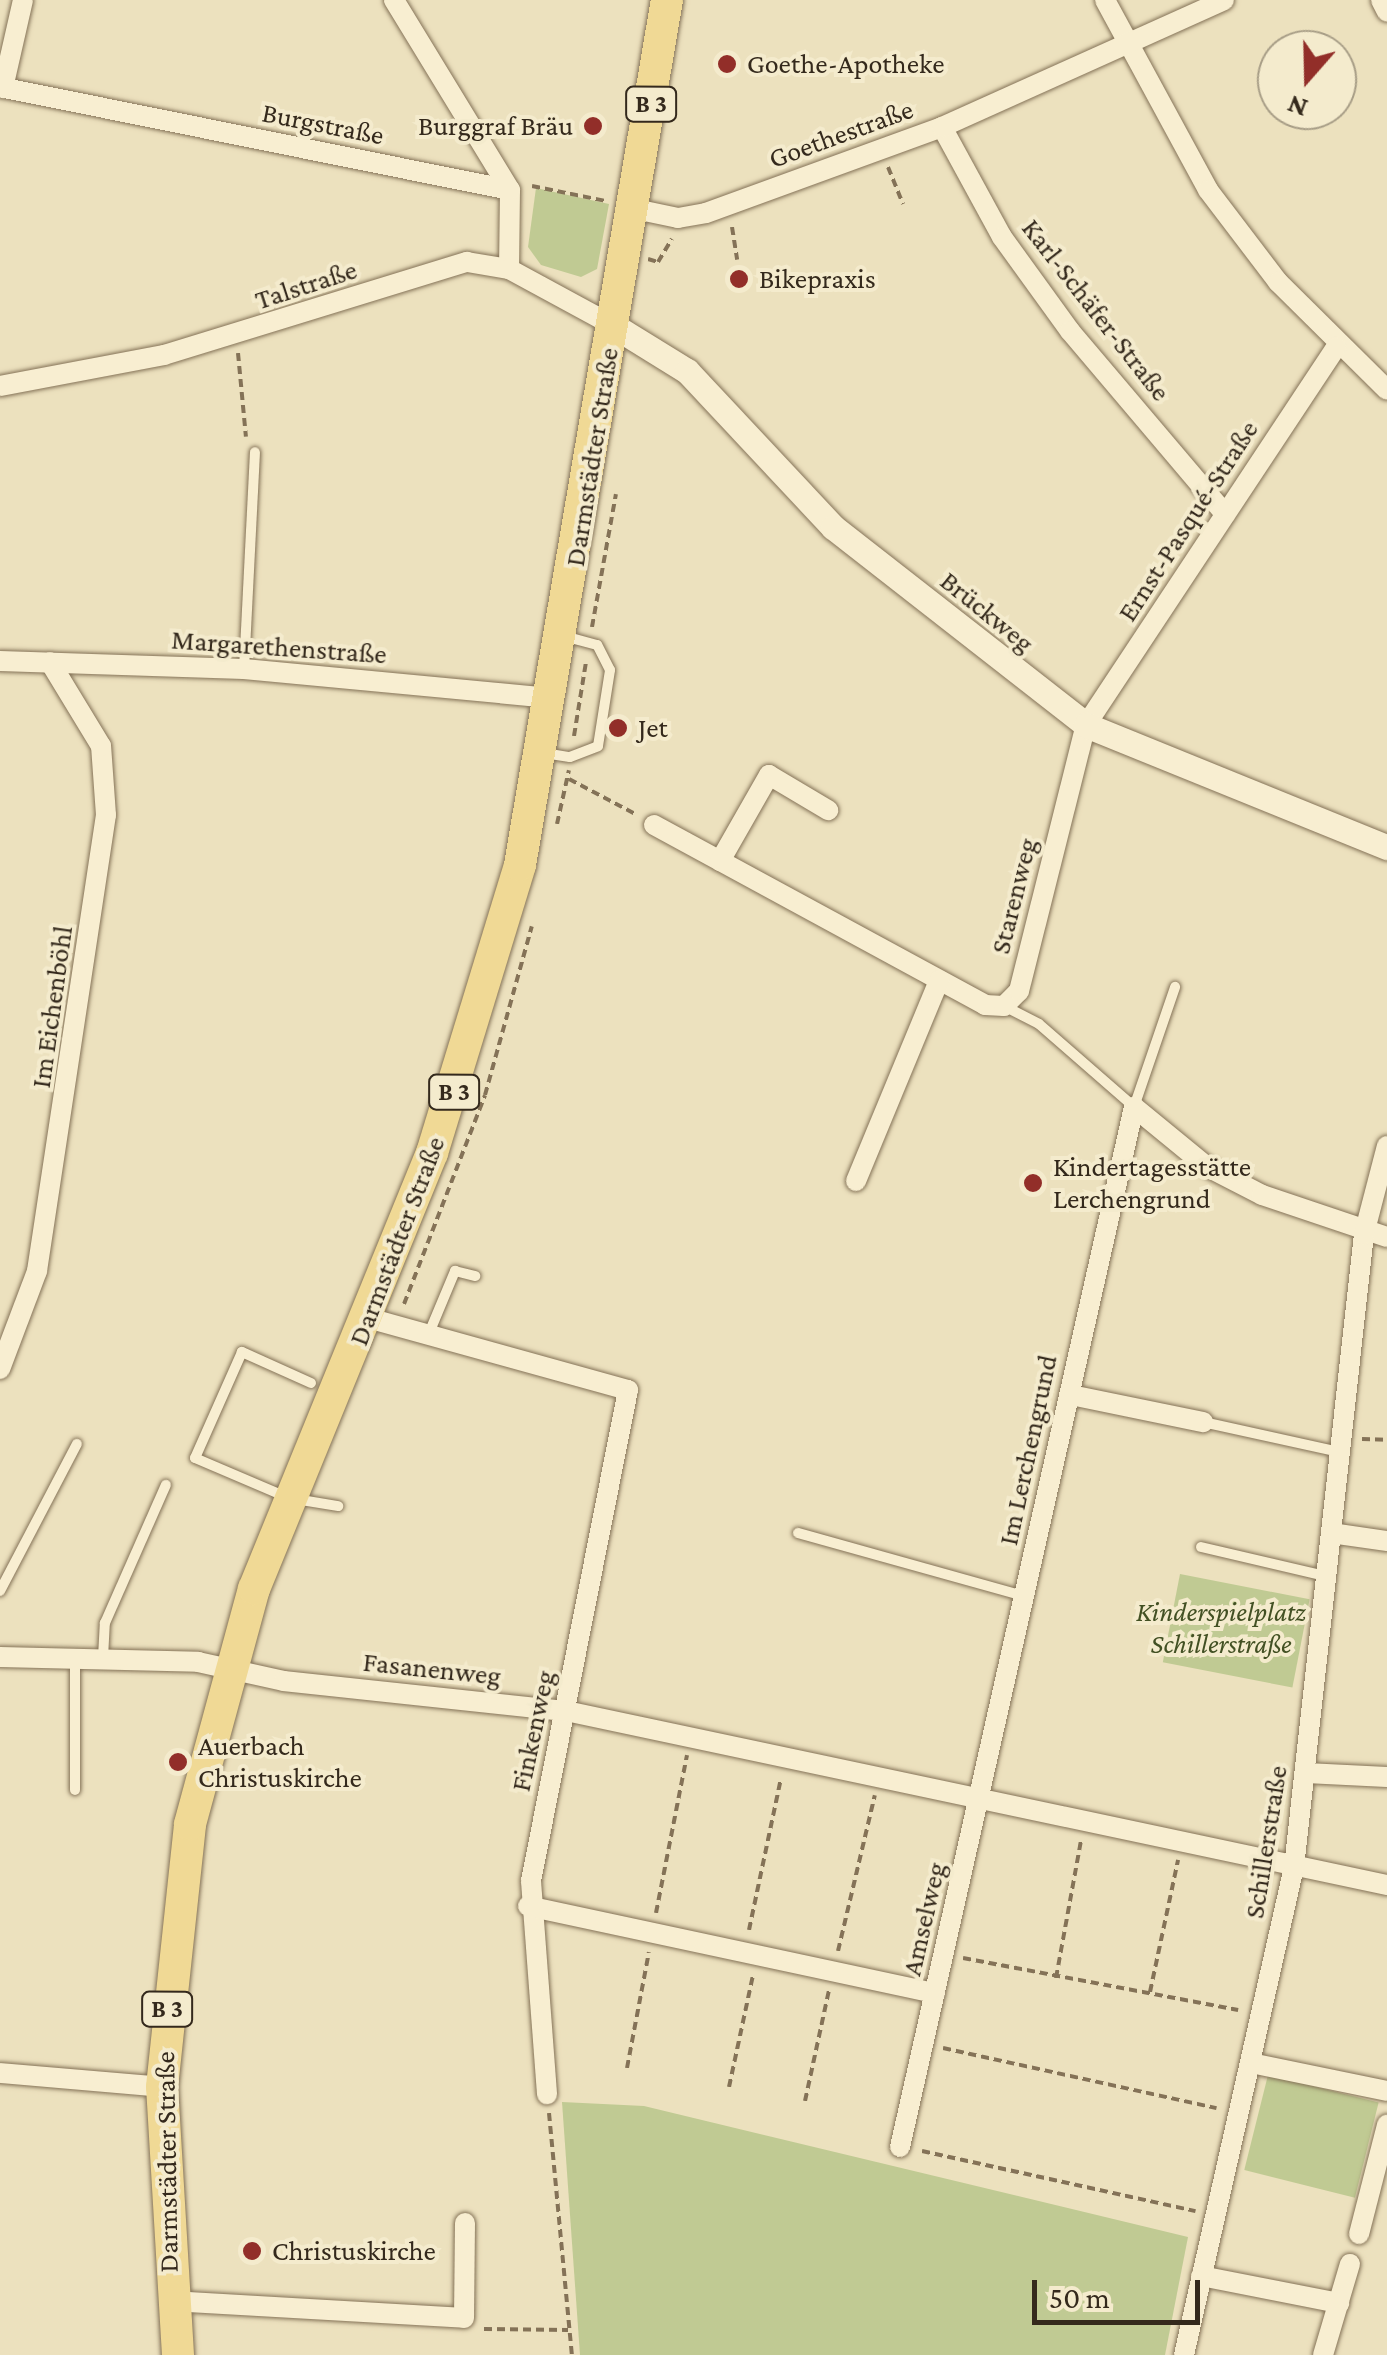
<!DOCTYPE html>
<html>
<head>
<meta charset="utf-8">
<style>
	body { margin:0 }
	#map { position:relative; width:1387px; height:2355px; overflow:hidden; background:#ece1be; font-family:"Crimson Pro",serif }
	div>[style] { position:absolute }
	.green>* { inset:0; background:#c0ca93; transform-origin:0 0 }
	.path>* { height:4px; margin-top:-2px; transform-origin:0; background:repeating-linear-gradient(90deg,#847257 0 8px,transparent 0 13px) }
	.roads { filter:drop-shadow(0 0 2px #847257) drop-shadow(0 0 2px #847257) }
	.service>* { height:10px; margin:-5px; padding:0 5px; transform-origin:5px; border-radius:5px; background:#f8eed1 }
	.minor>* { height:20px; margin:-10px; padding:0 10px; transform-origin:10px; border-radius:10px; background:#f8eed1 }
	.tertiary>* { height:25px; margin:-12.5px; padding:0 12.5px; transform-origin:12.5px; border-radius:12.5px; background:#f8eed1 }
	.primary>* { height:32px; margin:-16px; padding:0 16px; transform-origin:16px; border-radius:16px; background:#f0d995 }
	.dots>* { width:28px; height:28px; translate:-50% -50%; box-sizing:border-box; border:5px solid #f4ebcd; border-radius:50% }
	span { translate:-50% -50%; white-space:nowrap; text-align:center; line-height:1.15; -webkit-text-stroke:8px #f4ebcd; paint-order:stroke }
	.shield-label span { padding:2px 8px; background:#f4ebcd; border:2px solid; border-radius:8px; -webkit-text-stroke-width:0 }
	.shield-label { font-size:25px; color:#34291c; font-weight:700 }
	.poi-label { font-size:28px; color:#34291c }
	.left { translate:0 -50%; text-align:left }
	.right { translate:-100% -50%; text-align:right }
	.street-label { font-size:28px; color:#34291c }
	.park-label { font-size:28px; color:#425023; font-style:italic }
	.north { position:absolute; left:1257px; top:30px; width:100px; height:100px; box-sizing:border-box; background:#f4ebcd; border:2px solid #a79d86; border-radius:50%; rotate:200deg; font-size:28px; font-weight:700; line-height:40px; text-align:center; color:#34291c }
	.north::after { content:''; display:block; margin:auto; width:35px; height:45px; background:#922e29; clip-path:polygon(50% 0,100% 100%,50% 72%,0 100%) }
	.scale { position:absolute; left:1032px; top:2280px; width:168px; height:45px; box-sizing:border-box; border:5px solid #34291c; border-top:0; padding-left:12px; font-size:30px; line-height:35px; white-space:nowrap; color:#34291c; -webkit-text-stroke:8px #f4ebcd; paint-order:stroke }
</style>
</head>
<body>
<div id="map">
	<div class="green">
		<i style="clip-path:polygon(536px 188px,609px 204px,597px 269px,581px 277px,541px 265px,528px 247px)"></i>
		<i style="left:1180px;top:1574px;width:132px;height:90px;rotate:11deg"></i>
		<i style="left:1268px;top:2075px;width:114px;height:98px;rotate:14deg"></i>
		<i style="clip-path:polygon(562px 2102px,644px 2106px,1188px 2237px,1165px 2355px,580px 2355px)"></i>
	</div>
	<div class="path">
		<i style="left:888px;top:167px;width:40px;rotate:68deg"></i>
		<i style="left:532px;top:186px;width:76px;rotate:11.5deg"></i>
		<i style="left:732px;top:227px;width:33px;rotate:81deg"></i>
		<i style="left:648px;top:259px;width:10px;rotate:17deg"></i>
		<i style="left:658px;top:262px;width:27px;rotate:-59deg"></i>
		<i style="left:238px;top:353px;width:84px;rotate:84.6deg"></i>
		<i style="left:592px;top:627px;width:135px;rotate:-79.8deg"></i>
		<i style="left:574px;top:736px;width:75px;rotate:-80.8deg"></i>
		<i style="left:569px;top:779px;width:75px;rotate:27.9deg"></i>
		<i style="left:557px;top:824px;width:55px;rotate:-77.5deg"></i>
		<i style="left:404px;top:1304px;width:224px;rotate:-68.8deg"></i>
		<i style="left:485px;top:1095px;width:175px;rotate:-74.5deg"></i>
		<i style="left:1362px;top:1439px;width:25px;rotate:2deg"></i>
		<i style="left:656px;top:1913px;width:161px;rotate:-78.9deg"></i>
		<i style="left:749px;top:1930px;width:155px;rotate:-78.1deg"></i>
		<i style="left:838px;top:1951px;width:160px;rotate:-76.7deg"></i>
		<i style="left:963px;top:1958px;width:280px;rotate:10.7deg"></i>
		<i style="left:1056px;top:1978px;width:140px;rotate:-79.7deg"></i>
		<i style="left:1150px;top:1992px;width:135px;rotate:-78deg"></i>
		<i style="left:943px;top:2048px;width:280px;rotate:12.4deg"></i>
		<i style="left:627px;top:2068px;width:118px;rotate:-79.3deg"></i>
		<i style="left:729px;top:2087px;width:115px;rotate:-77.9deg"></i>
		<i style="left:805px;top:2101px;width:114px;rotate:-77.8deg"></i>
		<i style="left:549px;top:2113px;width:243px;rotate:84.6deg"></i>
		<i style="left:922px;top:2151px;width:280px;rotate:12.4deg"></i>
		<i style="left:484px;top:2329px;width:84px;rotate:0.7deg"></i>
	</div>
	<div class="roads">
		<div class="service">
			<i style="left:244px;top:669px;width:217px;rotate:-87.1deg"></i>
			<i style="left:544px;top:753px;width:26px;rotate:9deg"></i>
			<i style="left:570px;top:757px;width:30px;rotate:-21deg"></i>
			<i style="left:598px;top:746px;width:77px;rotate:-81deg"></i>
			<i style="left:610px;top:670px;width:28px;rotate:-117deg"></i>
			<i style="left:597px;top:645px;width:35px;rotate:-165deg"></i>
			<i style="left:1004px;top:1006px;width:39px;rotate:27deg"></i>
			<i style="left:1039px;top:1024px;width:126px;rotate:41.1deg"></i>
			<i style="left:1134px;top:1107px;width:127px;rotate:-71.1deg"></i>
			<i style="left:427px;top:1338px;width:73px;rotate:-67.3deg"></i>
			<i style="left:455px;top:1271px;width:21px;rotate:14deg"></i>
			<i style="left:311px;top:1383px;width:76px;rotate:-155.8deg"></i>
			<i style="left:242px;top:1352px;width:116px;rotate:113.9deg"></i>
			<i style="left:195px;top:1458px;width:102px;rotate:23.1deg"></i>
			<i style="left:289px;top:1498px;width:50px;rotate:9.3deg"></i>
			<i style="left:1203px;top:1422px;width:139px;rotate:12.4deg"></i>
			<i style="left:798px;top:1533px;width:234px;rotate:15.6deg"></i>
			<i style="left:1201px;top:1547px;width:128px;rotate:13.1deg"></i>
			<i style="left:0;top:1591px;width:166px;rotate:-62.4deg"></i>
			<i style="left:75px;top:1658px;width:132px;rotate:90deg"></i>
			<i style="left:103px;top:1658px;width:35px;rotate:-87deg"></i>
			<i style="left:105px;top:1623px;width:151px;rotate:-66.2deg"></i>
		</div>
		<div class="minor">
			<i style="left:394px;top:0;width:223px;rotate:58.6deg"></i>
			<i style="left:510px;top:190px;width:79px;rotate:90.7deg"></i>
			<i style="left:1105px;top:0;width:216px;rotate:61.5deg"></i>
			<i style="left:1208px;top:190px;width:116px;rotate:52.7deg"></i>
			<i style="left:1278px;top:282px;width:153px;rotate:44.7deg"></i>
			<i style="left:1381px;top:0;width:13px;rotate:63deg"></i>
			<i style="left:0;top:87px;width:520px;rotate:11.42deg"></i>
			<i style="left:3px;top:88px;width:90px;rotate:-77.2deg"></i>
			<i style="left:942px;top:127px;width:125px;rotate:61.4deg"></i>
			<i style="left:1002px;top:237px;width:116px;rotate:54.1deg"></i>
			<i style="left:1070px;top:331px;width:240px;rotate:49.7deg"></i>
			<i style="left:635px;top:209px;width:44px;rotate:11.8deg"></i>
			<i style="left:678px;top:218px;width:28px;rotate:-10deg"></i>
			<i style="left:706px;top:213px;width:251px;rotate:-20deg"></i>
			<i style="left:942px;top:127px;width:309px;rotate:-24.2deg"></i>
			<i style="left:0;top:386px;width:167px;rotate:-10.7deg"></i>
			<i style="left:164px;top:355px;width:317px;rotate:-17.1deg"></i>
			<i style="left:467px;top:262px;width:43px;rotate:9.5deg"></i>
			<i style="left:509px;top:269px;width:119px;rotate:28.5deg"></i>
			<i style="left:0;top:661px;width:244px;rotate:1.9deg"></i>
			<i style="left:244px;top:669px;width:310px;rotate:5.4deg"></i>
			<i style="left:654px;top:825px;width:377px;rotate:28.5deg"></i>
			<i style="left:985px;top:1005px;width:19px;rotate:3deg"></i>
			<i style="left:1004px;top:1006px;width:21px;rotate:-45deg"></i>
			<i style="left:1019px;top:991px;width:274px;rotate:-75.9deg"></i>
			<i style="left:1086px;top:725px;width:453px;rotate:-56.5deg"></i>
			<i style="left:720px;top:861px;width:99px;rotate:-60.3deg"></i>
			<i style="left:769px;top:775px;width:69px;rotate:30.7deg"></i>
			<i style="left:856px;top:1181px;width:217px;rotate:-67.5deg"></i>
			<i style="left:368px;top:1318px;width:270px;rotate:15.5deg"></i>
			<i style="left:628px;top:1390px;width:500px;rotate:101.18deg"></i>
			<i style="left:531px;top:1881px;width:214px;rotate:85.7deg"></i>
			<i style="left:0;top:1369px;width:105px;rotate:-69.3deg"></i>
			<i style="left:37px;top:1271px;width:461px;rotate:-81.4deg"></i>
			<i style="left:106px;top:815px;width:69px;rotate:-94.1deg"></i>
			<i style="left:101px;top:746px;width:98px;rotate:-121.3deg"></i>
			<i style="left:1071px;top:1395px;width:135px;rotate:11.6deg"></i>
			<i style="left:1331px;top:1533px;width:57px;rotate:8.1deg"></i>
			<i style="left:0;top:1657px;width:198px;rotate:1.4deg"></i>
			<i style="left:198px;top:1662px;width:88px;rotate:12.5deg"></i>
			<i style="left:284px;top:1681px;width:284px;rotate:6.1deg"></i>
			<i style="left:566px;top:1711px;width:839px;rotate:11.97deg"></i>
			<i style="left:1306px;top:1773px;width:81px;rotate:2.8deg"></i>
			<i style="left:528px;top:1906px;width:416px;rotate:12.1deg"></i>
			<i style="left:1251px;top:2063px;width:139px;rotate:11.6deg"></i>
			<i style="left:0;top:2073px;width:163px;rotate:4.9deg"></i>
			<i style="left:900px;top:2147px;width:1066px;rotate:-77.32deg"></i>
			<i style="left:1134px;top:1107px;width:93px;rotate:39.3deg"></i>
			<i style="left:1206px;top:1166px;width:63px;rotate:27.4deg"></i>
			<i style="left:1262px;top:1195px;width:132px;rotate:18.6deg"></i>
			<i style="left:1359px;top:2234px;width:113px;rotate:-75.6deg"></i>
			<i style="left:1201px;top:2276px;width:141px;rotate:11.1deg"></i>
			<i style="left:172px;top:2301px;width:292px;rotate:3.3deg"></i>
			<i style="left:464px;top:2318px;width:95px;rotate:-89.4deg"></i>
			<i style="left:1184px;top:2355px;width:500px;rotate:-77.3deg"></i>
			<i style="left:1294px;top:1867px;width:637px;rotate:-83.69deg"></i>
			<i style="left:1364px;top:1234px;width:91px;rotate:-75.4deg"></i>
			<i style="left:1323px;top:2355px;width:95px;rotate:-73.5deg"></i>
		</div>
		<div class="tertiary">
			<i style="left:614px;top:326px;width:86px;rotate:31.7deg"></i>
			<i style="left:687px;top:371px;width:214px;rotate:46.9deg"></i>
			<i style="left:833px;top:527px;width:321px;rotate:38deg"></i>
			<i style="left:1086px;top:725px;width:325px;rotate:22.1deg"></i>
		</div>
		<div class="primary">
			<i style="left:178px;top:2355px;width:268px;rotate:-93.4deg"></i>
			<i style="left:162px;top:2087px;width:264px;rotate:-83.9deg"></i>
			<i style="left:190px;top:1824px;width:244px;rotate:-74.8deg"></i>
			<i style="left:254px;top:1589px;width:471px;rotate:-67.8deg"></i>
			<i style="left:432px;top:1153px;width:301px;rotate:-73deg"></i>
			<i style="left:520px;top:865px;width:877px;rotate:-80.36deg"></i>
		</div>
	</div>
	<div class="dots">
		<i style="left:727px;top:64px;background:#922e29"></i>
		<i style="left:593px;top:126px;background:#922e29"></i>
		<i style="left:739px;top:279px;background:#922e29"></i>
		<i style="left:618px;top:728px;background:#922e29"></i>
		<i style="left:1033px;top:1183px;background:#922e29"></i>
		<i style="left:178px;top:1762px;background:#922e29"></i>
		<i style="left:252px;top:2251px;background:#922e29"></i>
	</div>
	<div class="shield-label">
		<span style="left:651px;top:104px">B 3</span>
		<span style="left:454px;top:1092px">B 3</span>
		<span style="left:167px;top:2009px">B 3</span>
	</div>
	<div class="poi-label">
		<span class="left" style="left:747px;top:64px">Goethe-Apotheke</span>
		<span class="right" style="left:573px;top:126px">Burggraf Bräu</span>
		<span class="left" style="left:759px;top:279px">Bikepraxis</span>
		<span class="left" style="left:638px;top:728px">Jet</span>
		<span class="left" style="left:1053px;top:1183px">Kindertagesstätte<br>Lerchengrund</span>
		<span class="left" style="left:198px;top:1762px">Auerbach<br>Christuskirche</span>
		<span class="left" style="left:272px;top:2251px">Christuskirche</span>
	</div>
	<div class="street-label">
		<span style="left:323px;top:124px;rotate:11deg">Burgstraße</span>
		<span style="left:841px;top:134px;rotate:-20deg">Goethestraße</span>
		<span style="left:306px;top:285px;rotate:-18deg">Talstraße</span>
		<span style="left:1096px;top:310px;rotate:52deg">Karl-Schäfer-Straße</span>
		<span style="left:592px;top:457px;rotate:-81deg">Darmstädter Straße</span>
		<span style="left:1188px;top:521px;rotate:-57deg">Ernst-Pasqué-Straße</span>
		<span style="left:987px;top:612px;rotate:39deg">Brückweg</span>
		<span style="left:279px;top:647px;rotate:4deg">Margarethenstraße</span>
		<span style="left:1014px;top:896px;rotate:-76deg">Starenweg</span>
		<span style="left:52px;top:1007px;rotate:-82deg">Im Eichenböhl</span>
		<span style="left:397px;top:1241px;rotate:-69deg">Darmstädter Straße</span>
		<span style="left:1028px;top:1450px;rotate:-78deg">Im Lerchengrund</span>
		<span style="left:432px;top:1669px;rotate:6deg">Fasanenweg</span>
		<span style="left:533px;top:1731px;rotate:-78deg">Finkenweg</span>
		<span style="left:1266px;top:1842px;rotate:-81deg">Schillerstraße</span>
		<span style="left:924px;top:1919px;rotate:-77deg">Amselweg</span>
		<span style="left:167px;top:2162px;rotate:-91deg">Darmstädter Straße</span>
	</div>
	<div class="park-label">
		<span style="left:1221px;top:1628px">Kinderspielplatz<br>Schillerstraße</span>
	</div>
	<div class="north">N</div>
	<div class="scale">50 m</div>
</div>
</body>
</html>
